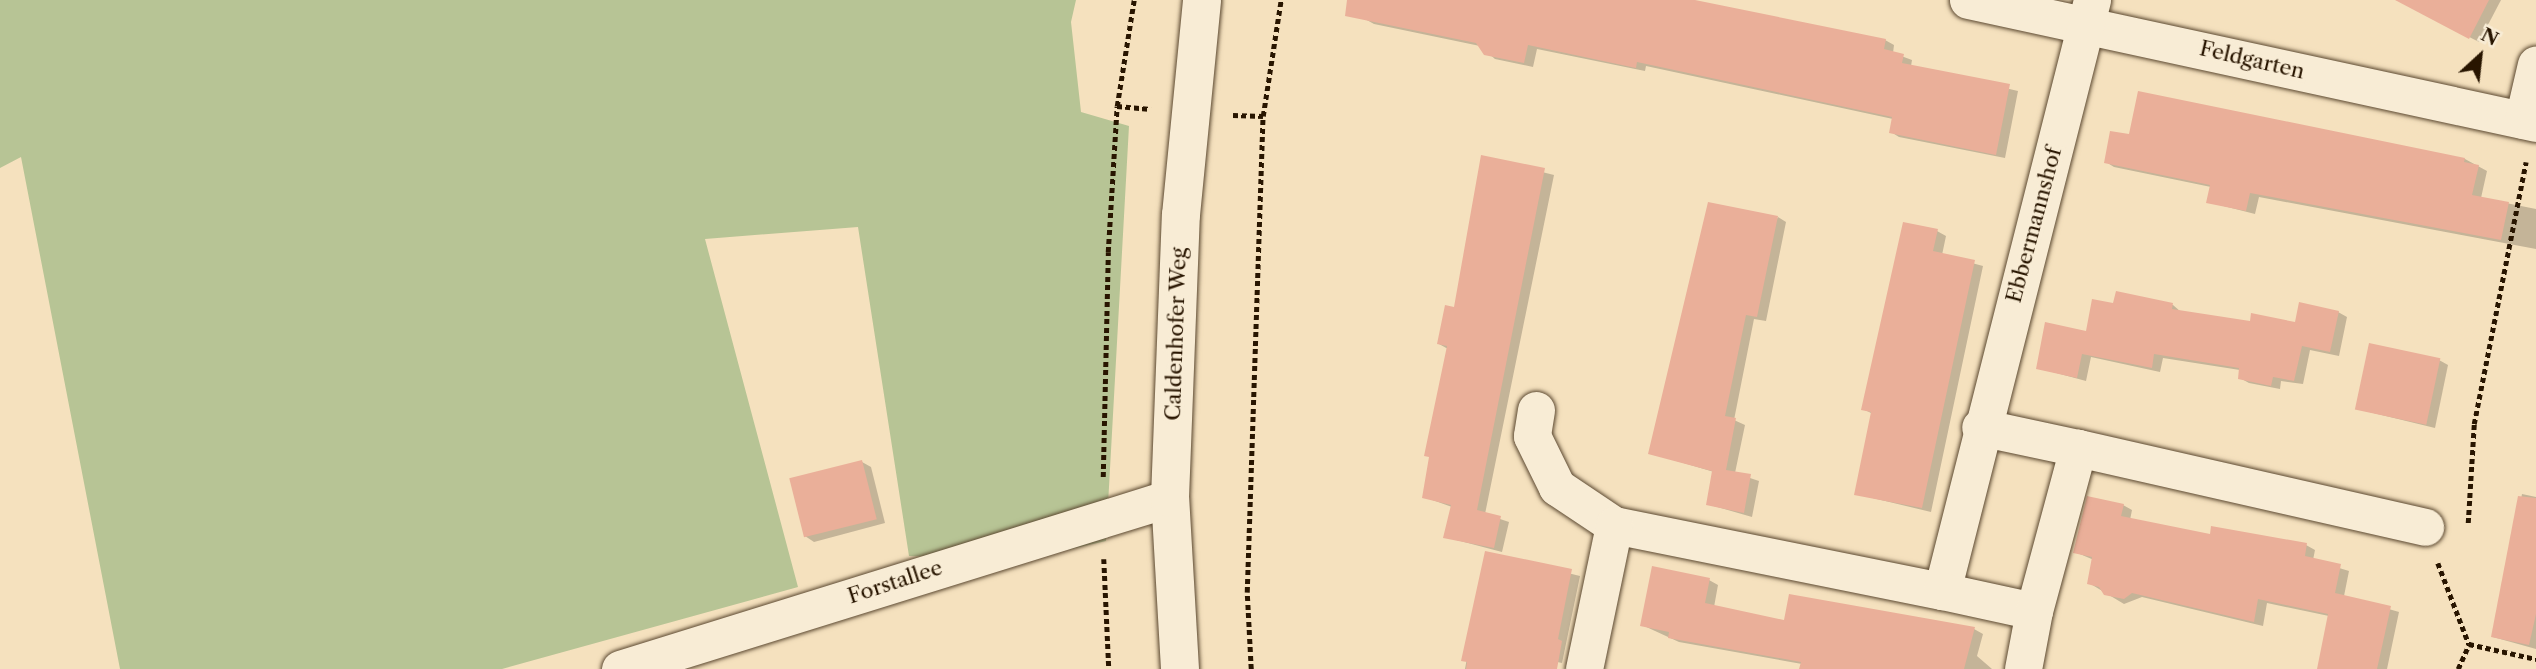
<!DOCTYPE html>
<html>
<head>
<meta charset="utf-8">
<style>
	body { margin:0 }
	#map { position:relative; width:2536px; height:669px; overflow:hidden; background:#f5e1be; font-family:"Libre Caslon Text",serif }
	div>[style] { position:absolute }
	.green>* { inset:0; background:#b7c495 }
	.shadow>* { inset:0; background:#0003 }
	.building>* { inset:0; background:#eaaf99; transform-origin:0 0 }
	.path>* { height:4.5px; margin-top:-2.25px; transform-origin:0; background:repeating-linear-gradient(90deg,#281500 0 5px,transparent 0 8.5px) }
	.roads { filter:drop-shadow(0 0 2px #5b4830) drop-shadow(0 0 2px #5b4830) }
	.street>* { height:37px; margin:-18.5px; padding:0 18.5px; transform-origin:18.5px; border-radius:18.5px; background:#f8ecd5 }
	.secondary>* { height:38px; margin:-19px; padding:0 19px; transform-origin:19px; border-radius:19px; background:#f8ecd5 }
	span { translate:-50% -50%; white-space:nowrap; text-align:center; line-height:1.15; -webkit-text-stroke:7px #f8ecd5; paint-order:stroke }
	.street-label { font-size:21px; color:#281500 }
	.north { position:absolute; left:2445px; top:21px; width:70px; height:70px; -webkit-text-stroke:5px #f8ecd5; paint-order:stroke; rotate:27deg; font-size:19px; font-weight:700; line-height:28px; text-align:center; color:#281500 }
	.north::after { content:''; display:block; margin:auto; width:24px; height:32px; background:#281500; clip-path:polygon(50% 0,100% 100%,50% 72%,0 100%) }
</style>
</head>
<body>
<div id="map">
	<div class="green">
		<i style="clip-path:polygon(0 0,1076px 0,1071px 22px,1081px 112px,1129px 126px,1106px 541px,1023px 560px,909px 556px,858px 227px,705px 239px,798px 587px,502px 669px,120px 669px,21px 157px,0 168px)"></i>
	</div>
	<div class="shadow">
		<i style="clip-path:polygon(1369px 0,1654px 0,1885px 40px,1894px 45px,1893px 53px,1912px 60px,1911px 66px,2018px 91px,2005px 158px,1899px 137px,1891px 132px,1893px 119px,1646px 66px,1645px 71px,1537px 49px,1533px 67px,1495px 59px,1480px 46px,1374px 24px,1365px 19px)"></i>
		<i style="clip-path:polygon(2410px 0,2501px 0,2479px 42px,2417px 10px)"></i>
		<i style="clip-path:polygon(2140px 93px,2465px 159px,2487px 171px,2481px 198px,2536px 209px,2536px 249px,2259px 197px,2255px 214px,2208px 202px,2211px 187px,2114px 167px,2106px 162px,2131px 136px)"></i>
		<i style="clip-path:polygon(1483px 157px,1554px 175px,1485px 514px,1509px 522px,1502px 552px,1445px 537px,1452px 507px,1424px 497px,1448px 349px,1439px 344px,1456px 309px)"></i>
		<i style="clip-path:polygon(1778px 217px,1786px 222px,1766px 321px,1754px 319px,1734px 420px,1745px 425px,1735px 473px,1759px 481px,1752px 517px,1707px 504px,1714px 472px,1650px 453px)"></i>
		<i style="clip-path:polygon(1937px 231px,1946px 236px,1942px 255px,1983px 266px,1931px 512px,1856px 494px,1873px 414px,1863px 409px)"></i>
		<i style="clip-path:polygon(2115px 305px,2173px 305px,2181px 312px,2252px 323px,2296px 325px,2338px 312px,2347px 317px,2339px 356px,2310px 350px,2303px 384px,2281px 381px,2280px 389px,2249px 383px,2240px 378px,2240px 370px,2163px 358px,2160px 372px,2091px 357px,2086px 381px,2038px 368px,2087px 333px)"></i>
		<i style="clip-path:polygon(2439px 360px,2448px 365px,2435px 428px,2357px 409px)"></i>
		<i style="clip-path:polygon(862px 462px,871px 467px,885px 523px,814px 542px,805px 536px)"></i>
		<i style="clip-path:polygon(2522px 494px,2536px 497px,2536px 649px,2493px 637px)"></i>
		<i style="clip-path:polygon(2123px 505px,2132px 510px,2130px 520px,2211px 536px,2306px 545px,2315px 550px,2313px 560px,2349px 571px,2344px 596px,2399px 612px,2387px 669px,2320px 669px,2329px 616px,2267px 603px,2263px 626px,2142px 597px,2124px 604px,2089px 583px,2094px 560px,2075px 552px)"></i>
		<i style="clip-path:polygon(1486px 553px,1580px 576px,1562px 663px,1548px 660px,1546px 669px,1465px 669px)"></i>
		<i style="clip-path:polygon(1709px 580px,1718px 585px,1714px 607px,1786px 623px,1974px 629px,1983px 634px,1977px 656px,1992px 669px,1807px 669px,1802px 664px,1679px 642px,1642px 625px)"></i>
	</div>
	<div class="building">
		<i style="clip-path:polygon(1347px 0,1695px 0,1886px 39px,1884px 49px,1904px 54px,1902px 63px,2010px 84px,1996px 155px,1889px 133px,1892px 117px,1637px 62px,1636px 68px,1528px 45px,1524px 63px,1484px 55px,1476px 43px,1345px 16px)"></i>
		<i style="clip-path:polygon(2395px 0,2489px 0,2469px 39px)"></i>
		<i style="clip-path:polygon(2138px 91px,2465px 158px,2464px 162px,2479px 165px,2472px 195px,2509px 202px,2501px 240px,2250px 193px,2246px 211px,2206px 203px,2210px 185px,2104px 163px,2110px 131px,2129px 134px)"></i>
		<i style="clip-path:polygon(1481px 155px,1545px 168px,1477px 510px,1501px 516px,1494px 548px,1443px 538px,1451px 505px,1422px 498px,1429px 457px,1424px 456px,1447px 346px,1437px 344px,1445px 305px,1454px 307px)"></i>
		<i style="clip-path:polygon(1708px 202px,1778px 216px,1757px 317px,1746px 315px,1725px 416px,1736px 418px,1726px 470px,1751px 474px,1744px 513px,1706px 505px,1712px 471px,1648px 454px)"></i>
		<i style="clip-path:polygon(1903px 222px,1938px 229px,1933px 251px,1975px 260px,1922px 508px,1854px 495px,1871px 412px,1861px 410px)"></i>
		<i style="clip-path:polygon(2116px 291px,2173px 303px,2172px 309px,2250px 321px,2251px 313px,2295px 322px,2299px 302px,2339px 311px,2330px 352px,2302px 346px,2294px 381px,2273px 377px,2271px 386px,2238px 379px,2239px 368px,2154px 354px,2152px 368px,2082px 354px,2077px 378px,2036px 369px,2045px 322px,2086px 331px,2092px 299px,2113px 303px)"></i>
		<i style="left:2369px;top:343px;width:73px;height:68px;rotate:12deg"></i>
		<i style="left:862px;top:460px;width:61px;height:75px;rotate:76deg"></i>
		<i style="clip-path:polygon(2087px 496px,2124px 504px,2121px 516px,2210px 534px,2211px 526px,2307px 543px,2305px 556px,2341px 564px,2335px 593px,2391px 606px,2377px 669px,2317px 669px,2328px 614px,2258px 599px,2254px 622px,2132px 593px,2124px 599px,2104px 595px,2099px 587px,2087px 584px,2092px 557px,2073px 553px)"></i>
		<i style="clip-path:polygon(2518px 496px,2536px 498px,2536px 614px,2529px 645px,2491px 637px)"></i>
		<i style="clip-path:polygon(1485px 551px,1572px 569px,1558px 639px,1562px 641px,1557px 669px,1466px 669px,1467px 662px,1461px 661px)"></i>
		<i style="clip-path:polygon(1652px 566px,1710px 578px,1705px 603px,1784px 620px,1789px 594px,1975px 627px,1964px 669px,1799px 669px,1801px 662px,1668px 638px,1669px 632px,1640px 626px)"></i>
	</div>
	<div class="path">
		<i style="left:1117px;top:106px;width:34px;rotate:5deg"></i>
		<i style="left:1233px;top:115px;width:30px;rotate:2deg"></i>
		<i style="left:1103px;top:477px;width:225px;rotate:-88.7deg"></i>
		<i style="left:1108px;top:252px;width:146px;rotate:-86.5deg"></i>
		<i style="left:1117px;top:106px;width:107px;rotate:-80.9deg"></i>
		<i style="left:2468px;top:523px;width:99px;rotate:-86.5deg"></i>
		<i style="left:2474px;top:424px;width:267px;rotate:-78.8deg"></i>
		<i style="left:1104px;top:559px;width:110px;rotate:87.4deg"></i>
		<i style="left:2438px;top:563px;width:87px;rotate:69.1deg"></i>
		<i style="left:1251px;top:669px;width:77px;rotate:-93deg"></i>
		<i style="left:1247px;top:592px;width:476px;rotate:-88.1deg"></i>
		<i style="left:1263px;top:116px;width:117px;rotate:-81.2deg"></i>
		<i style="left:2458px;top:669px;width:27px;rotate:-66deg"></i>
		<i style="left:2469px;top:644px;width:69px;rotate:12.6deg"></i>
	</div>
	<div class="roads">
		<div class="street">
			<i style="left:1968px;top:0;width:581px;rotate:12.22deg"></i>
			<i style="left:2523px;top:120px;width:57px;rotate:-76.9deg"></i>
			<i style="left:1536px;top:410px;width:26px;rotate:99deg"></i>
			<i style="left:1532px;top:436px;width:57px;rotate:63.9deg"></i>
			<i style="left:1557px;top:487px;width:69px;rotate:33.7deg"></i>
			<i style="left:1614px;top:525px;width:335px;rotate:11.4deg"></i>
			<i style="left:1942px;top:591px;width:610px;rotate:-75.76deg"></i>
			<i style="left:2078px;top:448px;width:356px;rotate:12.8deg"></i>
			<i style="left:1942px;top:591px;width:94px;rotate:12.3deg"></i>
			<i style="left:2034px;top:611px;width:169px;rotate:-74.9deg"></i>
			<i style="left:2078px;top:448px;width:100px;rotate:-167.9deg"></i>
			<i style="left:620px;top:669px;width:576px;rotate:-17.27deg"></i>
			<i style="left:1584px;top:669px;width:147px;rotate:-78.2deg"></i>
			<i style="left:2023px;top:669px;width:59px;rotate:-79.3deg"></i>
		</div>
		<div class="secondary">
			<i style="left:1180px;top:669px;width:171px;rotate:-93.3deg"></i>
			<i style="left:1170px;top:498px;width:283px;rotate:-87.8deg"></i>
			<i style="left:1181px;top:215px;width:216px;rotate:-84.4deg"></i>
		</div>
	</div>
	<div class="street-label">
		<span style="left:2252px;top:60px;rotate:13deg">Feldgarten</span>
		<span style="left:2034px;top:225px;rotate:-75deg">Ebbermannshof</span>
		<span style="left:1176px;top:334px;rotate:-88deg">Caldenhofer Weg</span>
		<span style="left:895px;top:582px;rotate:-18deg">Forstallee</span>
	</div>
	<div class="north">N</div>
</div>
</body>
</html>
